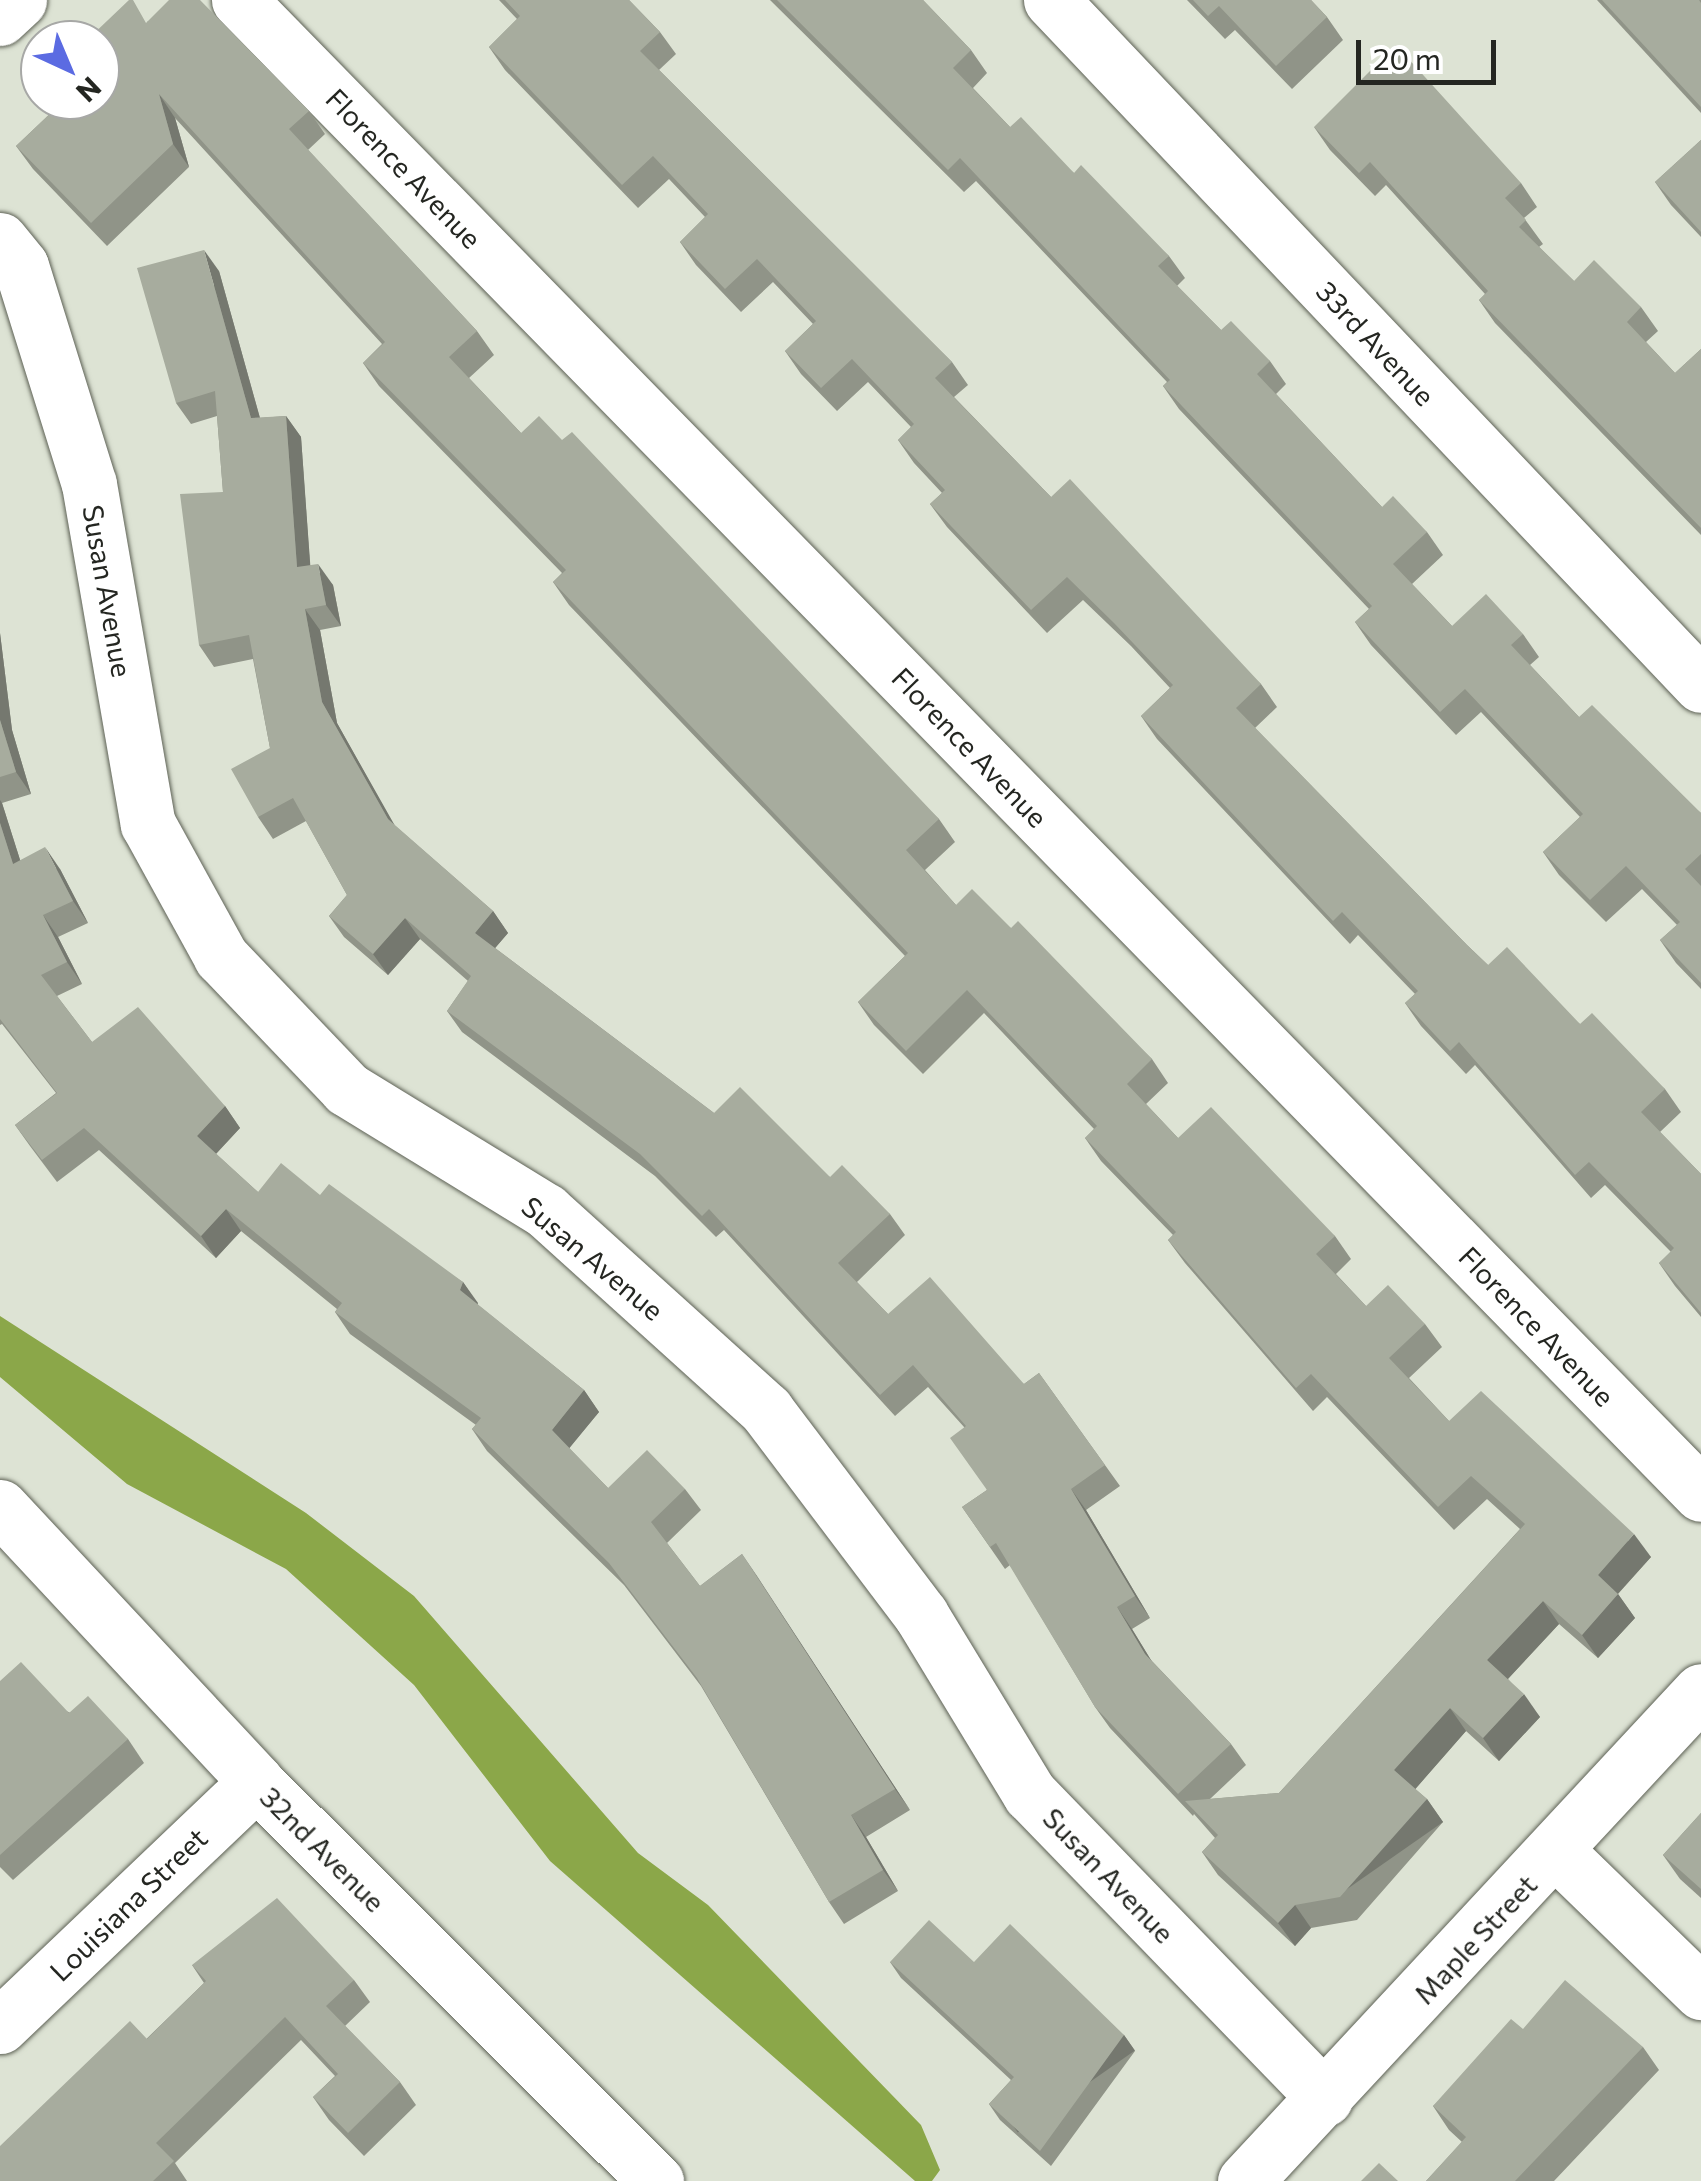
<!DOCTYPE html>
<html>
<head>
<meta charset="utf-8">
<style>
	body { margin:0 }
	#map { position:relative; width:1701px; height:2181px; overflow:hidden; background:#dde3d4; font-family:Commissioner,sans-serif }
	div>[style] { position:absolute }
	.water>* { inset:0; background:#8ba749 }
	.roads { filter:drop-shadow(0 0 2px #5d6155) drop-shadow(0 0 2px #5d6155) }
	.street>* { height:55px; margin:-27.5px; padding:0 27.5px; transform-origin:27.5px; border-radius:27.5px; background:#fff }
	.secondary>* { height:55px; margin:-27.5px; padding:0 27.5px; transform-origin:27.5px; border-radius:27.5px; background:#fff }
	.wall>* { inset:0; background:#909488 }
	.shaded-wall>* { inset:0; background:#75786f; transform-origin:0 0 }
	.building>* { inset:0; background:#a7ac9e }
	span { translate:-50% -50%; white-space:nowrap; text-align:center; line-height:1.15; -webkit-text-stroke:9px #fff; paint-order:stroke }
	.street-label { font-size:28px; color:#242621 }
	.north { position:absolute; left:20px; top:20px; width:100px; height:100px; box-sizing:border-box; background:#fff; border:2px solid #a7a8a6; border-radius:50%; rotate:136deg; font-size:28px; font-weight:700; line-height:40px; text-align:center; color:#242621 }
	.north::after { content:''; display:block; margin:auto; width:35px; height:45px; background:#5b6be2; clip-path:polygon(50% 0,100% 100%,50% 72%,0 100%) }
	.scale { position:absolute; left:1356px; top:40px; width:140px; height:45px; box-sizing:border-box; border:5px solid #242621; border-top:0; padding-left:12px; font-size:30px; line-height:35px; white-space:nowrap; color:#242621; -webkit-text-stroke:8px #fff; paint-order:stroke }
</style>
</head>
<body>
<div id="map">
	<div class="water">
		<i style="clip-path:polygon(0 1316px,306px 1513px,414px 1596px,638px 1853px,708px 1905px,921px 2125px,940px 2170px,932px 2181px,915px 2181px,550px 1861px,414px 1685px,286px 1569px,127px 1484px,0 1377px)"></i>
	</div>
	<div class="roads">
		<div class="street">
			<i style="left:239px;top:0;width:2090px;rotate:45.62deg"></i>
			<i style="left:1051px;top:0;width:944px;rotate:46.5deg"></i>
			<i style="left:0;top:18px;width:26px;rotate:-43deg"></i>
			<i style="left:0;top:240px;width:33px;rotate:51deg"></i>
			<i style="left:21px;top:266px;width:228px;rotate:72.7deg"></i>
			<i style="left:89px;top:484px;width:345px;rotate:80.2deg"></i>
			<i style="left:148px;top:824px;width:152px;rotate:61.2deg"></i>
			<i style="left:221px;top:957px;width:182px;rotate:46.3deg"></i>
			<i style="left:347px;top:1089px;width:233px;rotate:31.5deg"></i>
			<i style="left:546px;top:1211px;width:297px;rotate:42.1deg"></i>
			<i style="left:766px;top:1410px;width:257px;rotate:52.9deg"></i>
			<i style="left:921px;top:1615px;width:210px;rotate:58.7deg"></i>
			<i style="left:1030px;top:1794px;width:424px;rotate:45.9deg"></i>
			<i style="left:1557px;top:1852px;width:201px;rotate:44.2deg"></i>
			<i style="left:0;top:2026px;width:354px;rotate:-43.6deg"></i>
			<i style="left:1245px;top:2181px;width:669px;rotate:-47.06deg"></i>
		</div>
		<div class="secondary">
			<i style="left:0;top:1507px;width:376px;rotate:47deg"></i>
			<i style="left:256px;top:1782px;width:565px;rotate:44.93deg"></i>
		</div>
	</div>
	<div class="wall">
		<i style="clip-path:polygon(499px 0,629px 0,660px 32px,676px 54px,659px 70px,952px 362px,968px 385px,954px 397px,1051px 497px,1261px 684px,1277px 707px,1255px 728px,1467px 945px,1488px 965px,1580px 1024px,1665px 1089px,1681px 1112px,1660px 1132px,1701px 1174px,1701px 1317px,1675px 1286px,1659px 1263px,1671px 1252px,1605px 1185px,1591px 1198px,1475px 1065px,1466px 1074px,1421px 1026px,1405px 1003px,1415px 994px,1358px 935px,1350px 944px,1157px 739px,1141px 716px,1170px 688px,1131px 646px,1083px 600px,1047px 633px,947px 527px,930px 504px,942px 493px,914px 463px,898px 440px,911px 427px,868px 382px,837px 411px,801px 374px,785px 351px,813px 324px,773px 282px,741px 312px,696px 265px,680px 242px,705px 217px,669px 179px,638px 208px,505px 70px,489px 47px,517px 19px)"></i>
		<i style="clip-path:polygon(770px 0,923px 0,971px 50px,987px 73px,973px 88px,1010px 127px,1074px 173px,1169px 256px,1185px 278px,1177px 286px,1221px 330px,1270px 361px,1286px 384px,1276px 394px,1382px 507px,1427px 532px,1443px 555px,1412px 584px,1452px 626px,1523px 634px,1539px 657px,1530px 665px,1579px 717px,1701px 813px,1701px 989px,1676px 963px,1660px 940px,1677px 925px,1642px 889px,1606px 922px,1559px 875px,1543px 852px,1580px 817px,1481px 712px,1456px 735px,1371px 645px,1355px 622px,1369px 609px,1179px 409px,1163px 386px,1167px 382px,976px 181px,964px 192px)"></i>
		<i style="clip-path:polygon(1187px 0,1311px 0,1327px 17px,1343px 40px,1292px 89px,1235px 30px,1225px 39px)"></i>
		<i style="clip-path:polygon(1597px 0,1701px 0,1701px 113px)"></i>
		<i style="clip-path:polygon(148px 21px,309px 111px,325px 134px,308px 150px,477px 331px,494px 355px,469px 378px,521px 433px,939px 819px,955px 842px,925px 870px,956px 905px,1011px 928px,1152px 1059px,1168px 1083px,1146px 1104px,1178px 1138px,1335px 1236px,1351px 1259px,1336px 1274px,1366px 1306px,1425px 1324px,1442px 1347px,1409px 1378px,1449px 1421px,1651px 1557px,1618px 1594px,1635px 1618px,1598px 1658px,1559px 1624px,1508px 1679px,1540px 1717px,1499px 1761px,1466px 1731px,1415px 1789px,1427px 1799px,1443px 1822px,1357px 1920px,1311px 1928px,1295px 1946px,1218px 1875px,1202px 1852px,1215px 1838px,1194px 1814px,1193px 1816px,1110px 1728px,1095px 1707px,1010px 1565px,1005px 1569px,962px 1507px,987px 1490px,964px 1427px,928px 1387px,895px 1416px,724px 1230px,716px 1237px,655px 1176px,462px 1032px,447px 1011px,468px 981px,420px 939px,388px 975px,344px 937px,329px 916px,347px 895px,306px 821px,273px 839px,258px 817px,270px 748px,253px 659px,214px 667px,199px 645px,223px 492px,217px 416px,191px 424px,176px 403px,219px 271px,260px 418px,286px 416px,301px 437px,310px 565px,333px 585px,341px 626px,320px 630px,337px 723px,393px 824px,493px 911px,508px 933px,495px 948px,714px 1113px,830px 1177px,890px 1214px,905px 1235px,857px 1282px,888px 1314px,1024px 1384px,1039px 1373px,1120px 1486px,1086px 1510px,1150px 1618px,1132px 1629px,1151px 1660px,1231px 1744px,1246px 1765px,1210px 1799px,1279px 1793px,1520px 1529px,1487px 1499px,1454px 1530px,1327px 1397px,1313px 1411px,1185px 1263px,1168px 1240px,1173px 1235px,1101px 1161px,1085px 1138px,1094px 1129px,984px 1013px,923px 1074px,874px 1025px,858px 1002px,905px 956px,569px 605px,553px 582px,562px 573px,379px 386px,363px 363px,382px 344px,175px 118px,189px 167px,107px 246px,33px 169px,16px 146px,54px 110px,46px 100px,100px 100px)"></i>
		<i style="clip-path:polygon(1314px 127px,1521px 183px,1537px 207px,1524px 218px,1543px 244px,1539px 247px,1574px 281px,1641px 307px,1658px 331px,1646px 342px,1675px 373px,1701px 349px,1701px 535px,1495px 323px,1479px 300px,1485px 294px,1386px 185px,1375px 196px,1330px 150px)"></i>
		<i style="clip-path:polygon(1701px 140px,1701px 237px,1671px 205px,1655px 182px)"></i>
		<i style="clip-path:polygon(0 633px,12px 730px,31px 794px,2px 803px,20px 860px,60px 869px,88px 923px,58px 937px,82px 984px,57px 996px,92px 1042px,225px 1106px,240px 1128px,216px 1154px,258px 1192px,320px 1195px,463px 1282px,478px 1305px,584px 1390px,599px 1412px,569px 1448px,608px 1488px,685px 1489px,701px 1510px,667px 1543px,700px 1586px,742px 1554px,910px 1810px,866px 1837px,898px 1891px,844px 1924px,829px 1902px,701px 1686px,624px 1585px,487px 1451px,472px 1429px,476px 1425px,350px 1334px,335px 1312px,337px 1309px,241px 1231px,216px 1258px,99px 1150px,57px 1182px,30px 1146px,15px 1125px,56px 1093px,2px 1024px,0 1025px)"></i>
		<i style="clip-path:polygon(0 1681px,128px 1739px,144px 1763px,13px 1880px,0 1867px)"></i>
		<i style="clip-path:polygon(1701px 1813px,1701px 1898px,1680px 1879px,1663px 1855px)"></i>
		<i style="clip-path:polygon(890px 1962px,974px 1962px,1124px 2035px,1135px 2051px,1051px 2166px,1000px 2120px,989px 2104px,1011px 2080px,901px 1978px)"></i>
		<i style="clip-path:polygon(192px 1965px,354px 1980px,370px 2002px,345px 2026px,400px 2082px,416px 2105px,364px 2156px,329px 2120px,313px 2097px,335px 2076px,301px 2040px,175px 2163px,187px 2181px,0 2181px,204px 1983px)"></i>
		<i style="clip-path:polygon(1523px 2029px,1643px 2047px,1659px 2070px,1554px 2181px,1426px 2181px,1462px 2142px,1449px 2130px,1433px 2106px)"></i>
	</div>
	<div class="shaded-wall">
		<i style="clip-path:polygon(159px 94px,175px 118px,189px 167px,173px 144px)"></i>
		<i style="clip-path:polygon(204px 250px,219px 271px,266px 440px,251px 418px)"></i>
		<i style="clip-path:polygon(286px 416px,301px 437px,312px 589px,297px 567px)"></i>
		<i style="clip-path:polygon(318px 564px,333px 585px,341px 626px,326px 605px)"></i>
		<i style="clip-path:polygon(305px 609px,320px 630px,337px 723px,403px 840px,388px 819px,322px 702px)"></i>
		<i style="clip-path:polygon(0 633px,12px 730px,31px 794px,16px 772px,0 720px)"></i>
		<i style="clip-path:polygon(0 800px,2px 803px,28px 885px,13px 864px,0 823px)"></i>
		<i style="clip-path:polygon(45px 847px,60px 869px,88px 923px,73px 901px)"></i>
		<i style="clip-path:polygon(493px 911px,508px 933px,490px 954px,475px 933px)"></i>
		<i style="clip-path:polygon(43px 915px,58px 937px,82px 984px,67px 962px)"></i>
		<i style="clip-path:polygon(405px 918px,420px 939px,388px 975px,373px 954px)"></i>
		<i style="clip-path:polygon(225px 1106px,240px 1128px,212px 1158px,197px 1136px)"></i>
		<i style="clip-path:polygon(226px 1209px,241px 1231px,216px 1258px,201px 1236px)"></i>
		<i style="clip-path:polygon(463px 1282px,478px 1303px,475px 1312px,460px 1290px)"></i>
		<i style="clip-path:polygon(584px 1390px,599px 1412px,567px 1451px,552px 1430px)"></i>
		<i style="clip-path:polygon(1071px 1489px,1086px 1510px,1150px 1618px,1135px 1596px)"></i>
		<i style="clip-path:polygon(1634px 1534px,1651px 1557px,1614px 1598px,1598px 1575px)"></i>
		<i style="clip-path:polygon(742px 1554px,757px 1576px,910px 1810px,895px 1789px)"></i>
		<i style="clip-path:polygon(1618px 1594px,1635px 1618px,1598px 1658px,1582px 1635px)"></i>
		<i style="clip-path:polygon(1543px 1601px,1559px 1624px,1504px 1683px,1487px 1660px)"></i>
		<i style="clip-path:polygon(1117px 1607px,1132px 1629px,1160px 1675px,1145px 1654px)"></i>
		<i style="clip-path:polygon(1524px 1694px,1540px 1717px,1499px 1761px,1483px 1738px)"></i>
		<i style="clip-path:polygon(1450px 1708px,1466px 1731px,1411px 1794px,1394px 1770px)"></i>
		<i style="left:1427px;top:1799px;width:28px;height:131px;rotate:55deg"></i>
		<i style="clip-path:polygon(851px 1815px,866px 1837px,898px 1891px,883px 1870px)"></i>
		<i style="clip-path:polygon(1295px 1905px,1311px 1928px,1295px 1946px,1278px 1923px)"></i>
		<i style="left:1124px;top:2035px;width:19px;height:143px;rotate:55deg"></i>
	</div>
	<div class="building">
		<i style="clip-path:polygon(129px 0,133px 0,146px 23px,169px 0,200px 0,309px 111px,289px 129px,477px 331px,449px 357px,521px 433px,539px 416px,562px 440px,572px 432px,939px 819px,906px 850px,956px 905px,972px 889px,1011px 928px,1018px 921px,1152px 1059px,1127px 1084px,1178px 1138px,1211px 1107px,1335px 1236px,1316px 1254px,1366px 1306px,1388px 1285px,1425px 1324px,1389px 1358px,1449px 1421px,1481px 1391px,1634px 1534px,1598px 1575px,1618px 1594px,1582px 1635px,1543px 1601px,1487px 1660px,1524px 1694px,1483px 1738px,1450px 1708px,1394px 1770px,1427px 1799px,1340px 1897px,1295px 1905px,1278px 1923px,1202px 1852px,1218px 1835px,1185px 1801px,1279px 1793px,1525px 1524px,1471px 1476px,1438px 1507px,1311px 1374px,1296px 1388px,1168px 1240px,1176px 1232px,1085px 1138px,1097px 1126px,967px 990px,906px 1051px,858px 1002px,908px 953px,553px 582px,566px 570px,363px 363px,385px 342px,159px 94px,173px 144px,91px 223px,16px 146px,57px 107px,50px 100px,100px 100px,100px 40px,87px 40px)"></i>
		<i style="clip-path:polygon(505px 0,629px 0,660px 32px,640px 51px,952px 362px,935px 378px,1051px 497px,1070px 479px,1261px 684px,1236px 708px,1467px 945px,1488px 965px,1507px 947px,1580px 1024px,1592px 1013px,1665px 1089px,1641px 1112px,1701px 1174px,1701px 1313px,1659px 1263px,1674px 1248px,1589px 1162px,1575px 1175px,1459px 1042px,1450px 1051px,1405px 1003px,1418px 991px,1342px 912px,1333px 921px,1141px 716px,1173px 685px,1114px 623px,1067px 577px,1031px 610px,930px 504px,945px 490px,898px 440px,914px 424px,852px 359px,821px 388px,785px 351px,816px 321px,757px 259px,725px 289px,680px 242px,708px 214px,653px 156px,622px 185px,489px 47px,520px 16px)"></i>
		<i style="clip-path:polygon(777px 0,923px 0,971px 50px,953px 68px,1010px 127px,1021px 117px,1074px 173px,1081px 165px,1169px 256px,1158px 266px,1221px 330px,1231px 321px,1270px 361px,1257px 374px,1382px 507px,1393px 496px,1427px 532px,1393px 564px,1452px 626px,1486px 594px,1523px 634px,1511px 645px,1579px 717px,1592px 705px,1701px 813px,1701px 854px,1685px 869px,1701px 886px,1701px 983px,1660px 940px,1680px 922px,1626px 866px,1590px 900px,1543px 852px,1583px 814px,1465px 689px,1440px 712px,1355px 622px,1372px 606px,1163px 386px,1170px 380px,960px 158px,948px 170px)"></i>
		<i style="clip-path:polygon(1193px 0,1311px 0,1327px 17px,1276px 66px,1219px 6px,1208px 16px)"></i>
		<i style="clip-path:polygon(1602px 0,1699px 0,1701px 3px,1701px 107px)"></i>
		<i style="clip-path:polygon(1396px 45px,1521px 183px,1505px 198px,1526px 220px,1519px 227px,1574px 281px,1594px 260px,1641px 307px,1627px 322px,1675px 373px,1701px 349px,1701px 528px,1479px 300px,1488px 291px,1370px 162px,1359px 173px,1314px 127px)"></i>
		<i style="clip-path:polygon(1701px 140px,1701px 232px,1655px 182px)"></i>
		<i style="clip-path:polygon(204px 250px,251px 418px,286px 416px,297px 567px,318px 564px,326px 605px,305px 609px,322px 702px,388px 819px,493px 911px,475px 933px,714px 1113px,740px 1087px,830px 1177px,842px 1165px,890px 1214px,838px 1263px,888px 1314px,930px 1277px,1024px 1384px,1039px 1373px,1105px 1465px,1071px 1489px,1135px 1596px,1117px 1607px,1145px 1654px,1231px 1744px,1178px 1794px,1095px 1707px,996px 1543px,990px 1547px,962px 1507px,987px 1490px,950px 1438px,966px 1426px,913px 1365px,880px 1395px,709px 1209px,702px 1216px,640px 1154px,447px 1011px,471px 976px,405px 918px,373px 954px,329px 916px,347px 895px,293px 798px,258px 817px,231px 769px,270px 748px,249px 635px,199px 645px,180px 494px,223px 492px,215px 391px,176px 403px,137px 268px)"></i>
		<i style="clip-path:polygon(0 720px,16px 772px,0 777px)"></i>
		<i style="clip-path:polygon(0 823px,13px 864px,45px 847px,73px 901px,43px 915px,67px 962px,41px 975px,92px 1042px,138px 1007px,225px 1106px,197px 1136px,258px 1192px,281px 1163px,320px 1195px,329px 1184px,463px 1282px,460px 1290px,584px 1390px,552px 1430px,608px 1488px,647px 1450px,685px 1489px,651px 1522px,700px 1586px,742px 1554px,895px 1789px,851px 1815px,883px 1870px,829px 1902px,697px 1678px,609px 1563px,472px 1429px,481px 1418px,335px 1312px,342px 1303px,226px 1209px,201px 1236px,84px 1128px,42px 1160px,15px 1125px,57px 1093px,0 1019px)"></i>
		<i style="clip-path:polygon(21px 1662px,69px 1713px,88px 1696px,128px 1739px,0 1855px,0 1681px)"></i>
		<i style="clip-path:polygon(1701px 1813px,1701px 1889px,1663px 1855px)"></i>
		<i style="clip-path:polygon(277px 1898px,354px 1980px,326px 2006px,400px 2082px,348px 2133px,313px 2097px,338px 2074px,285px 2017px,156px 2143px,174px 2161px,153px 2181px,0 2181px,0 2146px,130px 2021px,147px 2039px,206px 1981px,192px 1965px)"></i>
		<i style="clip-path:polygon(929px 1920px,974px 1962px,1010px 1924px,1124px 2035px,1040px 2151px,989px 2104px,1014px 2077px,890px 1962px)"></i>
		<i style="clip-path:polygon(1565px 1980px,1643px 2047px,1515px 2181px,1426px 2181px,1466px 2137px,1433px 2106px,1511px 2019px,1523px 2029px)"></i>
		<i style="clip-path:polygon(1379px 2163px,1398px 2181px,1361px 2181px)"></i>
	</div>
	<div class="street-label">
		<span style="left:404px;top:168px;rotate:46deg">Florence Avenue</span>
		<span style="left:1376px;top:343px;rotate:47deg">33rd Avenue</span>
		<span style="left:108px;top:591px;rotate:80deg">Susan Avenue</span>
		<span style="left:970px;top:747px;rotate:46deg">Florence Avenue</span>
		<span style="left:593px;top:1258px;rotate:40deg">Susan Avenue</span>
		<span style="left:1537px;top:1326px;rotate:46deg">Florence Avenue</span>
		<span style="left:323px;top:1849px;rotate:45deg">32nd Avenue</span>
		<span style="left:1109px;top:1875px;rotate:46deg">Susan Avenue</span>
		<span style="left:128px;top:1904px;rotate:-44deg">Louisiana Street</span>
		<span style="left:1475px;top:1939px;rotate:-47deg">Maple Street</span>
	</div>
	<div class="north">N</div>
	<div class="scale">20 m</div>
</div>
</body>
</html>
